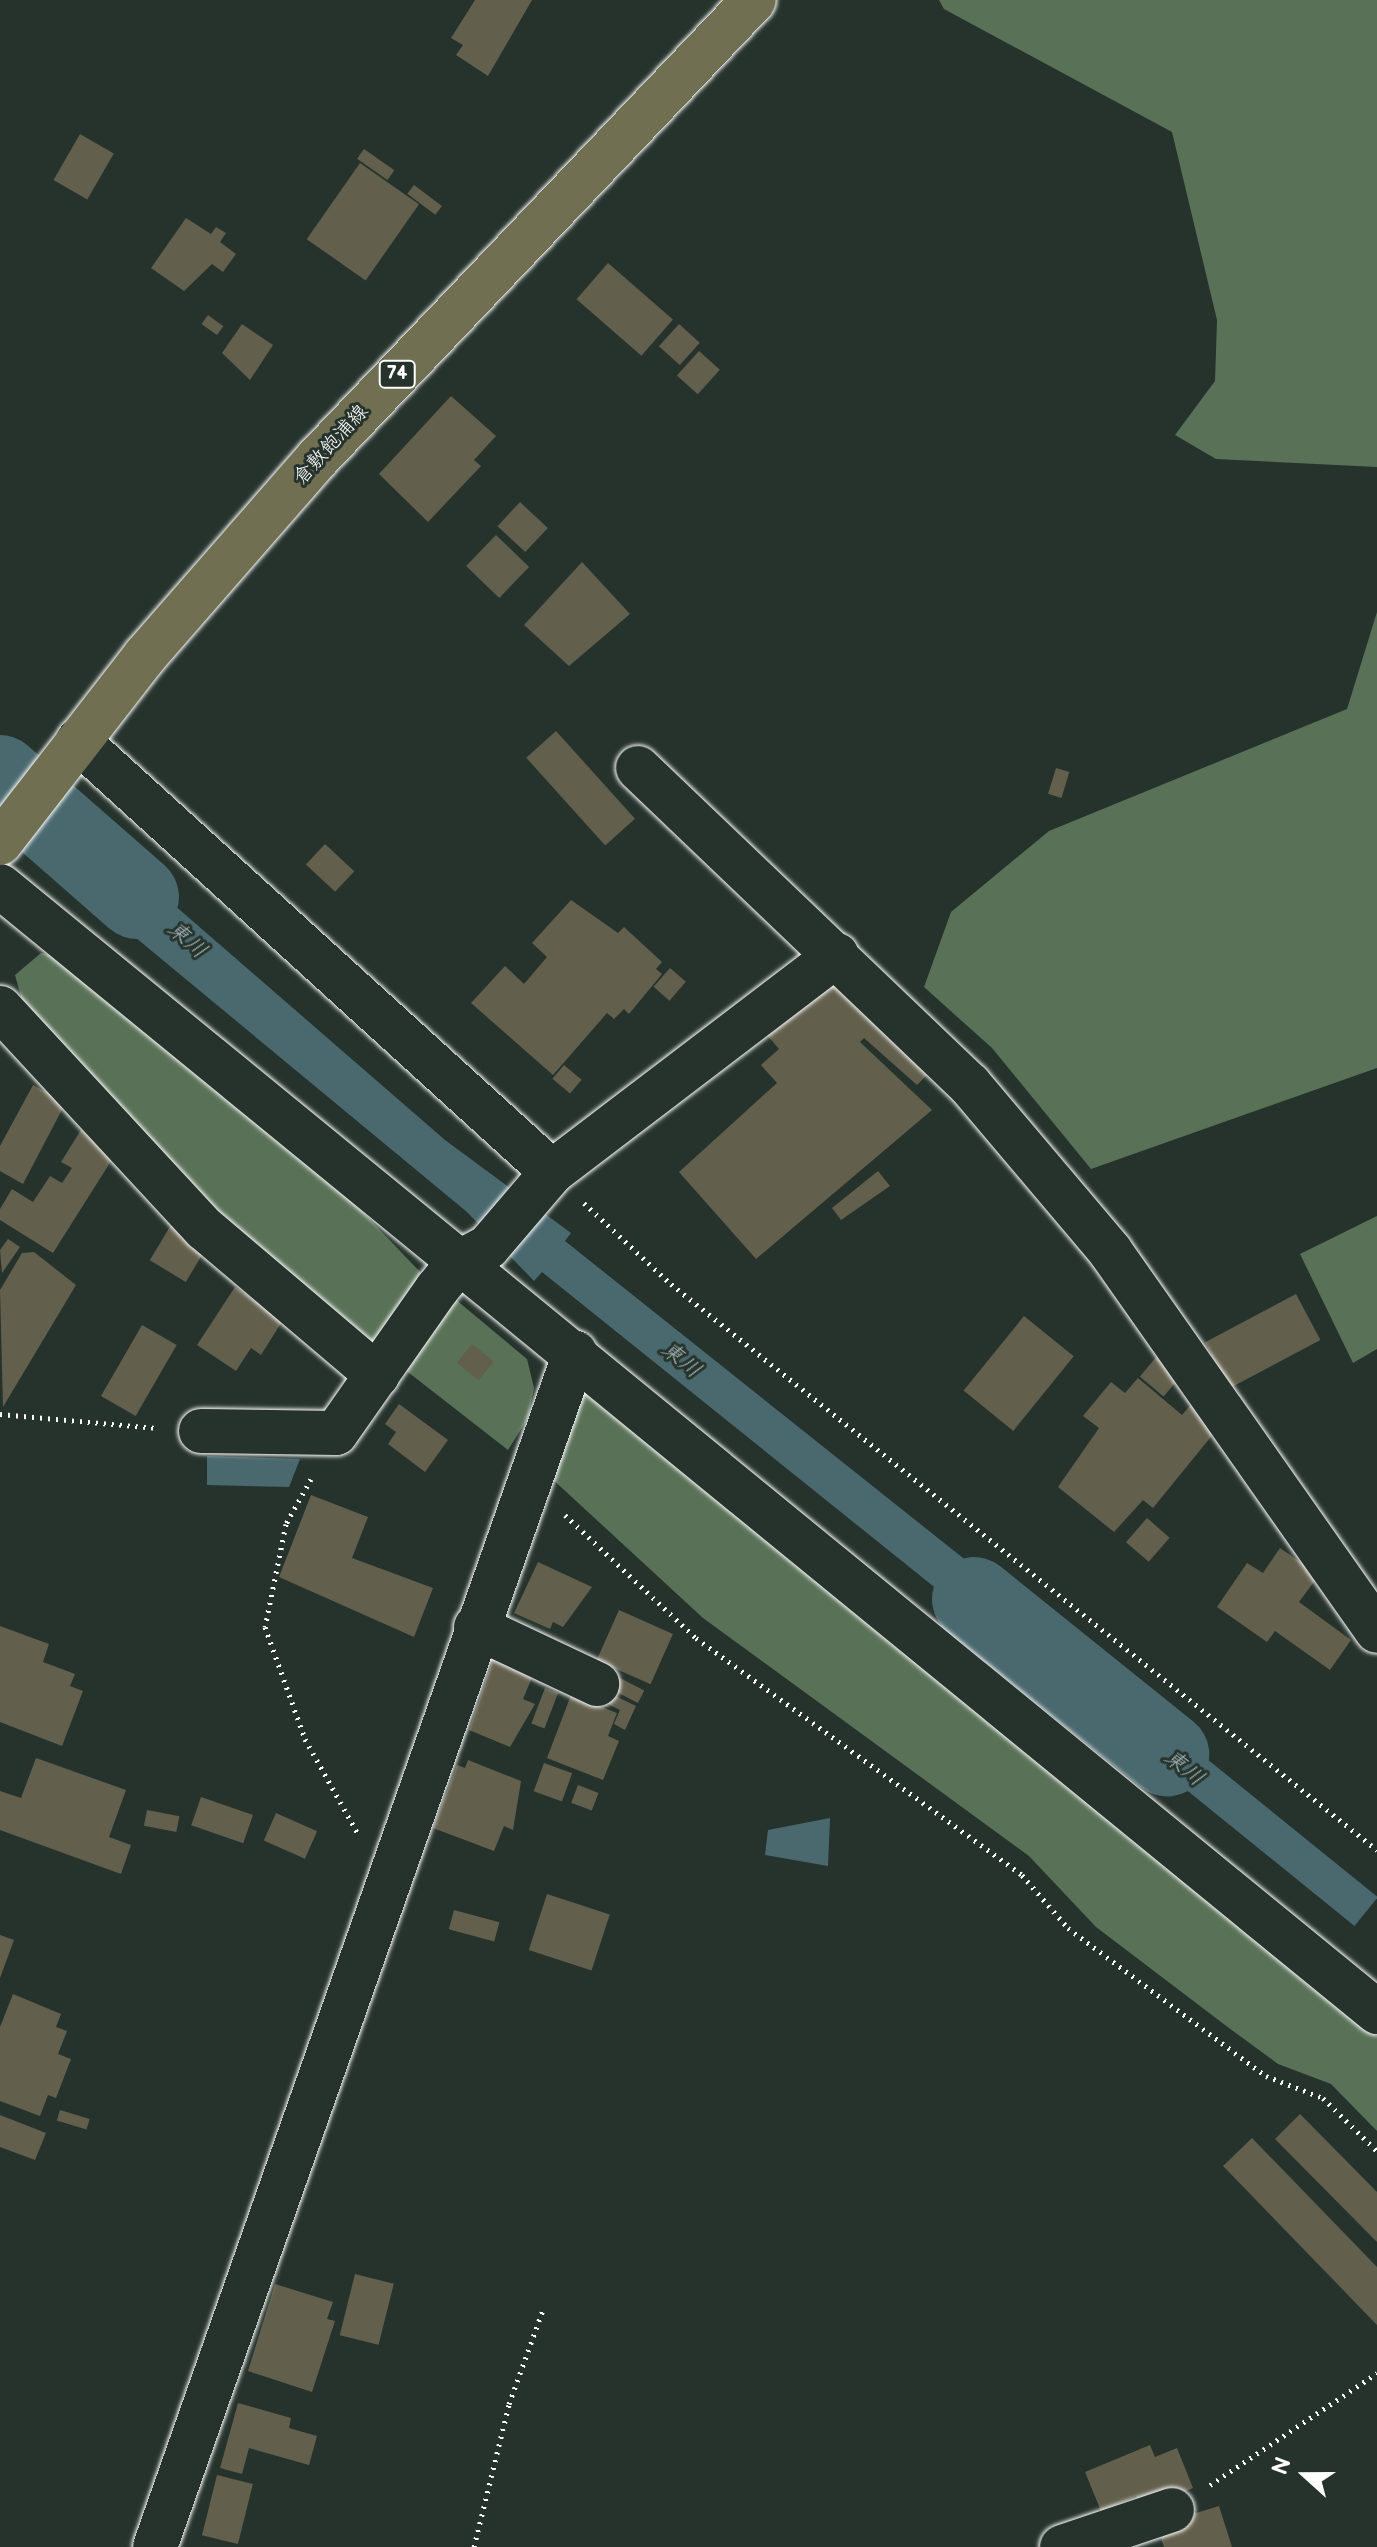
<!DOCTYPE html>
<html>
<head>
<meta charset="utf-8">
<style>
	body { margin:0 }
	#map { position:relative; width:1377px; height:2547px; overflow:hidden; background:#26332d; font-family:"Balsamiq Sans","Klee One",sans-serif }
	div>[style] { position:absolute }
	.green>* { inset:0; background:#597157 }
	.water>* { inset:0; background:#49696f; transform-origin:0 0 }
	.river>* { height:84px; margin:-42px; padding:0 42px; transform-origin:42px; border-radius:42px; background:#49696f }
	.building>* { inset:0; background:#625f4c; transform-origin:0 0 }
	.path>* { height:5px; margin-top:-2.5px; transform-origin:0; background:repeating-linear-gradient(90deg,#fff 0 2px,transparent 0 8px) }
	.roads { filter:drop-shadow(0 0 2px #fff) drop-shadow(0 0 2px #fff) }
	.minor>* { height:44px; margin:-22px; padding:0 22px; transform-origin:22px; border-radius:22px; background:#26332d }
	.major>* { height:44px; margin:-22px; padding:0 22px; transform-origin:22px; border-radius:22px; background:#706f52 }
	span { translate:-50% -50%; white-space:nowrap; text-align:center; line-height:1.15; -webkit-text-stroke:6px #26332d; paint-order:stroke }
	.shield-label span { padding:2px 6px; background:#26332d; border:2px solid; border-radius:6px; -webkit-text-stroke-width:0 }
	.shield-label { font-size:18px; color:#fff; font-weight:700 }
	.street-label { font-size:20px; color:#fff }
	.water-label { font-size:22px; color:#adbcbe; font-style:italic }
	.north { position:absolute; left:1265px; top:2435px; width:80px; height:80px; -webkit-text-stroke:6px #26332d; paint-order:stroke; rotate:291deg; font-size:22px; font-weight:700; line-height:32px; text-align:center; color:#fff }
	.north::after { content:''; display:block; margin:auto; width:28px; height:36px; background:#fff; clip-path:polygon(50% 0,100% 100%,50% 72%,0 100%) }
</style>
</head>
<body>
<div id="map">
	<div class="green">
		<i style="clip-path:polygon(939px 0,1377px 0,1377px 467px,1216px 459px,1175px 435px,1215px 381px,1217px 320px,1172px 132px,944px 9px)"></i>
		<i style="clip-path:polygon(1377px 612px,1377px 1068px,1091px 1169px,992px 1048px,924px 987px,951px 912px,1049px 831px,1347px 709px)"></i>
		<i style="clip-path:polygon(41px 953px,70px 960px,357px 1206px,423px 1275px,367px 1352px,208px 1212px,30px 1029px,15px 975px)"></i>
		<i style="clip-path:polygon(1377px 1216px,1377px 1349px,1353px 1363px,1300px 1254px)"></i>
		<i style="clip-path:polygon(455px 1299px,527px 1359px,534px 1388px,528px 1418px,508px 1450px,404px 1369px)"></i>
		<i style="clip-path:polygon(581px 1388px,1377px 2036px,1377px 2131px,1331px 2084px,1278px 2064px,1229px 2028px,1096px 1927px,1029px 1856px,703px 1618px,549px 1476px)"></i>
	</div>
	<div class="water">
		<i style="clip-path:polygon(59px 805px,445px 1140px,571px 1233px,565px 1241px,1081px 1652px,1055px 1684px,542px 1272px,534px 1281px,467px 1212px,31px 851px)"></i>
		<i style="clip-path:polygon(207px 1456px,300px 1459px,289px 1487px,207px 1485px)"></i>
		<i style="left:1091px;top:1665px;width:369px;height:37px;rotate:39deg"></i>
		<i style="clip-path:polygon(830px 1818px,828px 1866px,765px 1855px,768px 1830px)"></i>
	</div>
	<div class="river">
		<i style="left:0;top:777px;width:182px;rotate:41.2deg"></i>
		<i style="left:974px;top:1599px;width:248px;rotate:38.8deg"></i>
	</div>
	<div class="building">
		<i style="clip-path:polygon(475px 0,532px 0,488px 76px,456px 55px,463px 45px,451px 38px)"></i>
		<i style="left:80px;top:134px;width:39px;height:53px;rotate:30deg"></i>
		<i style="left:364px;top:149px;width:37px;height:12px;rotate:35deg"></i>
		<i style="left:360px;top:163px;width:72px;height:93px;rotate:35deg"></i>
		<i style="left:414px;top:185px;width:35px;height:11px;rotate:37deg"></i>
		<i style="clip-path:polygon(186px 218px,211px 234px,216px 227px,226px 233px,220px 242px,236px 254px,223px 272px,212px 264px,184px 291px,151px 268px)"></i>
		<i style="left:608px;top:263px;width:86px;height:48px;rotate:41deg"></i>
		<i style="left:208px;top:315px;width:19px;height:11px;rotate:36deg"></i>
		<i style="clip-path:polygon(242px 324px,273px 345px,250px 380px,222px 353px)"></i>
		<i style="left:679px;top:324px;width:28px;height:30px;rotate:42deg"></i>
		<i style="left:699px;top:351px;width:28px;height:33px;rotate:42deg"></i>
		<i style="clip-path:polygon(451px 396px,496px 436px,474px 460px,481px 466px,428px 522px,379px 474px)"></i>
		<i style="left:520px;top:502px;width:38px;height:33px;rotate:43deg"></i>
		<i style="left:496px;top:535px;width:46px;height:43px;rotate:44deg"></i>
		<i style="clip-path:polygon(582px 562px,630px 614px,569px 666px,524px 625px)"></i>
		<i style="left:556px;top:731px;width:118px;height:40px;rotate:48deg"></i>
		<i style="left:1056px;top:768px;width:14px;height:27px;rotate:17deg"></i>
		<i style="left:325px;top:844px;width:40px;height:28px;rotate:43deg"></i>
		<i style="clip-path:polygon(571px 900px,618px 933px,624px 927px,662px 962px,656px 969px,662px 974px,629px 1014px,624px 1009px,614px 1019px,607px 1013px,553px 1075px,471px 1003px,505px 966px,524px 984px,547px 957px,532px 943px)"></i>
		<i style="left:670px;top:968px;width:21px;height:25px;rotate:41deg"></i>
		<i style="clip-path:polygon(834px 971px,936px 1066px,917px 1085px,864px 1038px,860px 1042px,932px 1110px,756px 1259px,679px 1172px,777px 1083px,761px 1065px,779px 1049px,762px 1029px)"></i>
		<i style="left:564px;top:1065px;width:23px;height:18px;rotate:40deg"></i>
		<i style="clip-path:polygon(33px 1085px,66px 1102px,23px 1184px,0 1171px,0 1146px)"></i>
		<i style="clip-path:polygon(81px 1130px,113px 1158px,53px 1253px,0 1220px,0 1209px,12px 1189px,33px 1202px,50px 1176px,62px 1183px,72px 1168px,61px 1162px)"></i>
		<i style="clip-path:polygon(878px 1171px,890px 1186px,841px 1220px,832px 1208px)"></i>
		<i style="left:174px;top:1220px;width:42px;height:47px;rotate:31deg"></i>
		<i style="clip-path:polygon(8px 1239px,20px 1247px,2px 1273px,0 1250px)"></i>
		<i style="clip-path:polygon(34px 1252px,76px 1285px,3px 1407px,0 1290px,22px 1253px)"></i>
		<i style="clip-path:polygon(235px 1287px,283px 1320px,261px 1355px,251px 1348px,236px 1371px,197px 1345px)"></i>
		<i style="left:1296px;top:1294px;width:52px;height:103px;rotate:62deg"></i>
		<i style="left:1024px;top:1316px;width:64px;height:96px;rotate:39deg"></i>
		<i style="left:142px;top:1325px;width:40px;height:82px;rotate:30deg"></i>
		<i style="left:472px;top:1344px;width:28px;height:24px;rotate:39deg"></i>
		<i style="left:1163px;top:1349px;width:31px;height:36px;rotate:40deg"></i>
		<i style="clip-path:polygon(1138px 1378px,1182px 1415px,1195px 1400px,1223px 1422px,1153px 1508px,1143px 1500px,1114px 1532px,1058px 1487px,1099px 1428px,1083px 1416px,1111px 1382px,1125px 1393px)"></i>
		<i style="clip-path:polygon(399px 1404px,448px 1440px,425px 1472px,388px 1444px,396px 1432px,385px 1424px)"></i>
		<i style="clip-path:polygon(311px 1495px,368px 1517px,352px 1558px,433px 1588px,414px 1637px,279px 1577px)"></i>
		<i style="left:1147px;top:1518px;width:30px;height:32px;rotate:41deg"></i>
		<i style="clip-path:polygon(1280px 1548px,1319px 1575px,1299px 1602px,1351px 1640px,1330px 1670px,1275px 1631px,1267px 1642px,1217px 1607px,1247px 1563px,1263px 1573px)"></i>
		<i style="clip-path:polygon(538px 1562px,592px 1587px,563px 1627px,553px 1622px,550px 1629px,514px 1613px)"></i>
		<i style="left:619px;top:1610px;width:59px;height:55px;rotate:24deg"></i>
		<i style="clip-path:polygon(0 1626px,49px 1644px,43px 1662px,75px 1674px,70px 1686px,83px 1691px,62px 1746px,0 1722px)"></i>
		<i style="clip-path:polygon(493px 1659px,533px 1675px,523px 1699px,535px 1704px,510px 1747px,469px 1730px)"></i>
		<i style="left:614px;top:1675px;width:34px;height:14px;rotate:27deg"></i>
		<i style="left:545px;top:1688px;width:14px;height:38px;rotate:21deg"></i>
		<i style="clip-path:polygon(601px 1689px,636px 1706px,625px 1730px,614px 1724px,620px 1710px,596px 1698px)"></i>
		<i style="clip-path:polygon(571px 1695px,617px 1713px,608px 1736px,619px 1741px,603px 1780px,547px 1758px)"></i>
		<i style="clip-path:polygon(36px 1758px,126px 1790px,109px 1837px,131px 1845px,121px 1874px,0 1830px,0 1791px,21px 1798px)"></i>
		<i style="clip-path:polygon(468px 1760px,521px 1781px,513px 1830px,504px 1826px,494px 1851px,433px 1828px,457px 1765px,465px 1768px)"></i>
		<i style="left:544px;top:1763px;width:30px;height:30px;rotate:20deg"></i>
		<i style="left:578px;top:1785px;width:22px;height:19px;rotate:21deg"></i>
		<i style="left:201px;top:1797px;width:55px;height:30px;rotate:19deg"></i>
		<i style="left:147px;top:1810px;width:33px;height:16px;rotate:11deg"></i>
		<i style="left:276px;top:1813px;width:45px;height:30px;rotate:24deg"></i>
		<i style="left:547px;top:1894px;width:66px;height:59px;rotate:18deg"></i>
		<i style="left:454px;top:1910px;width:47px;height:20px;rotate:15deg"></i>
		<i style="clip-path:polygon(0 1935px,14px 1940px,0 1978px)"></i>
		<i style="clip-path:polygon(13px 1994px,61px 2014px,56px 2027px,67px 2031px,58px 2054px,71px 2059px,56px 2098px,48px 2095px,40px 2116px,0 2101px,0 2027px)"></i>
		<i style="left:60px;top:2110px;width:31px;height:11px;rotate:17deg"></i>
		<i style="clip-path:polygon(1300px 2114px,1377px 2192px,1377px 2242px,1275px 2139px)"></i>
		<i style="clip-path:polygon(0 2115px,46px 2133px,35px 2160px,0 2147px)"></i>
		<i style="clip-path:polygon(1252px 2138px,1377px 2267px,1377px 2325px,1223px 2166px)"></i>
		<i style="left:355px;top:2274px;width:40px;height:63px;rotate:14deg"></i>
		<i style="clip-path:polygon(275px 2284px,333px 2302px,327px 2319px,335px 2321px,312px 2392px,248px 2371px)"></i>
		<i style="clip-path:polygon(238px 2403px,291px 2418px,289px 2428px,317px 2436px,309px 2465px,249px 2448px,242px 2474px,220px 2468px)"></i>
		<i style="clip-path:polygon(1150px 2445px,1155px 2457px,1177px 2448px,1193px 2488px,1141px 2510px,1136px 2496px,1101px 2511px,1085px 2472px)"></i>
		<i style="left:217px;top:2475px;width:37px;height:62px;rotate:14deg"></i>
		<i style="clip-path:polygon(1219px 2506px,1232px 2547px,1164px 2547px,1157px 2525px)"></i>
	</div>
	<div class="path">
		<i style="left:584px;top:1203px;width:119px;rotate:43deg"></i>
		<i style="left:671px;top:1284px;width:905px;rotate:38.72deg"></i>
		<i style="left:0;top:1414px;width:159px;rotate:5.1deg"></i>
		<i style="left:311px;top:1479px;width:51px;rotate:119.1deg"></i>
		<i style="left:286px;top:1524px;width:105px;rotate:101.5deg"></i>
		<i style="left:265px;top:1627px;width:119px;rotate:70.3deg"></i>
		<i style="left:305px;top:1739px;width:107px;rotate:60.8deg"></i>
		<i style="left:565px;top:1515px;width:180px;rotate:43.2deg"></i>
		<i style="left:696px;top:1638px;width:403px;rotate:36deg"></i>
		<i style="left:1022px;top:1875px;width:70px;rotate:49deg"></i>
		<i style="left:1068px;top:1928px;width:247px;rotate:36.8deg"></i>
		<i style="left:1266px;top:2076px;width:61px;rotate:21.1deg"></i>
		<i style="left:1323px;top:2098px;width:76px;rotate:44.5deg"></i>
		<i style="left:1210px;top:2485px;width:201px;rotate:-33.8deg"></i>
		<i style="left:474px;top:2547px;width:147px;rotate:-76.2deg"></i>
		<i style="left:509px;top:2404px;width:103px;rotate:-70.2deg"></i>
	</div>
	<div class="roads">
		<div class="minor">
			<i style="left:78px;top:741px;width:641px;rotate:42.28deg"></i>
			<i style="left:638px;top:768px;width:458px;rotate:43.7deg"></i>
			<i style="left:969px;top:1084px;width:219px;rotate:49.8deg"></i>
			<i style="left:1110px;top:1251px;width:464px;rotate:54.9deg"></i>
			<i style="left:0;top:886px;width:1779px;rotate:39.27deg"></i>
			<i style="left:0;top:1008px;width:301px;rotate:47.2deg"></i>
			<i style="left:205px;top:1229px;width:226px;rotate:40.3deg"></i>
			<i style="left:201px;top:1431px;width:135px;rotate:0.8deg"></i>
			<i style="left:336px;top:1433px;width:176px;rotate:-55deg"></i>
			<i style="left:437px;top:1289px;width:33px;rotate:-51deg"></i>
			<i style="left:458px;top:1263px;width:34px;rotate:-28deg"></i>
			<i style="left:488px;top:1247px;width:99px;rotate:-49.5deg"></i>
			<i style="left:552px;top:1172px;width:358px;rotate:-37.3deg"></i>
			<i style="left:476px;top:1627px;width:134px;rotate:25.2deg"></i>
			<i style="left:155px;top:2547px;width:1266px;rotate:-70.62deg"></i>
			<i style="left:1062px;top:2547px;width:116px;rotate:-18.6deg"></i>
		</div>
		<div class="major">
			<i style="left:0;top:843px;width:237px;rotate:-52.2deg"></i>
			<i style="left:145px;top:656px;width:263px;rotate:-48.9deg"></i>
			<i style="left:318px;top:458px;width:632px;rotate:-46.41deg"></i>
		</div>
	</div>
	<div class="shield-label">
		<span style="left:397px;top:374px">74</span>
	</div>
	<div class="street-label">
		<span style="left:331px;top:445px;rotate:-48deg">倉敷飽浦線</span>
	</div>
	<div class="water-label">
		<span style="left:187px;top:940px;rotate:41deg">東川</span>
		<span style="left:681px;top:1360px;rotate:39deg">東川</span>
		<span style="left:1184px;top:1768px;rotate:39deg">東川</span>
	</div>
	<div class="north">N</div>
</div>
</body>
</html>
